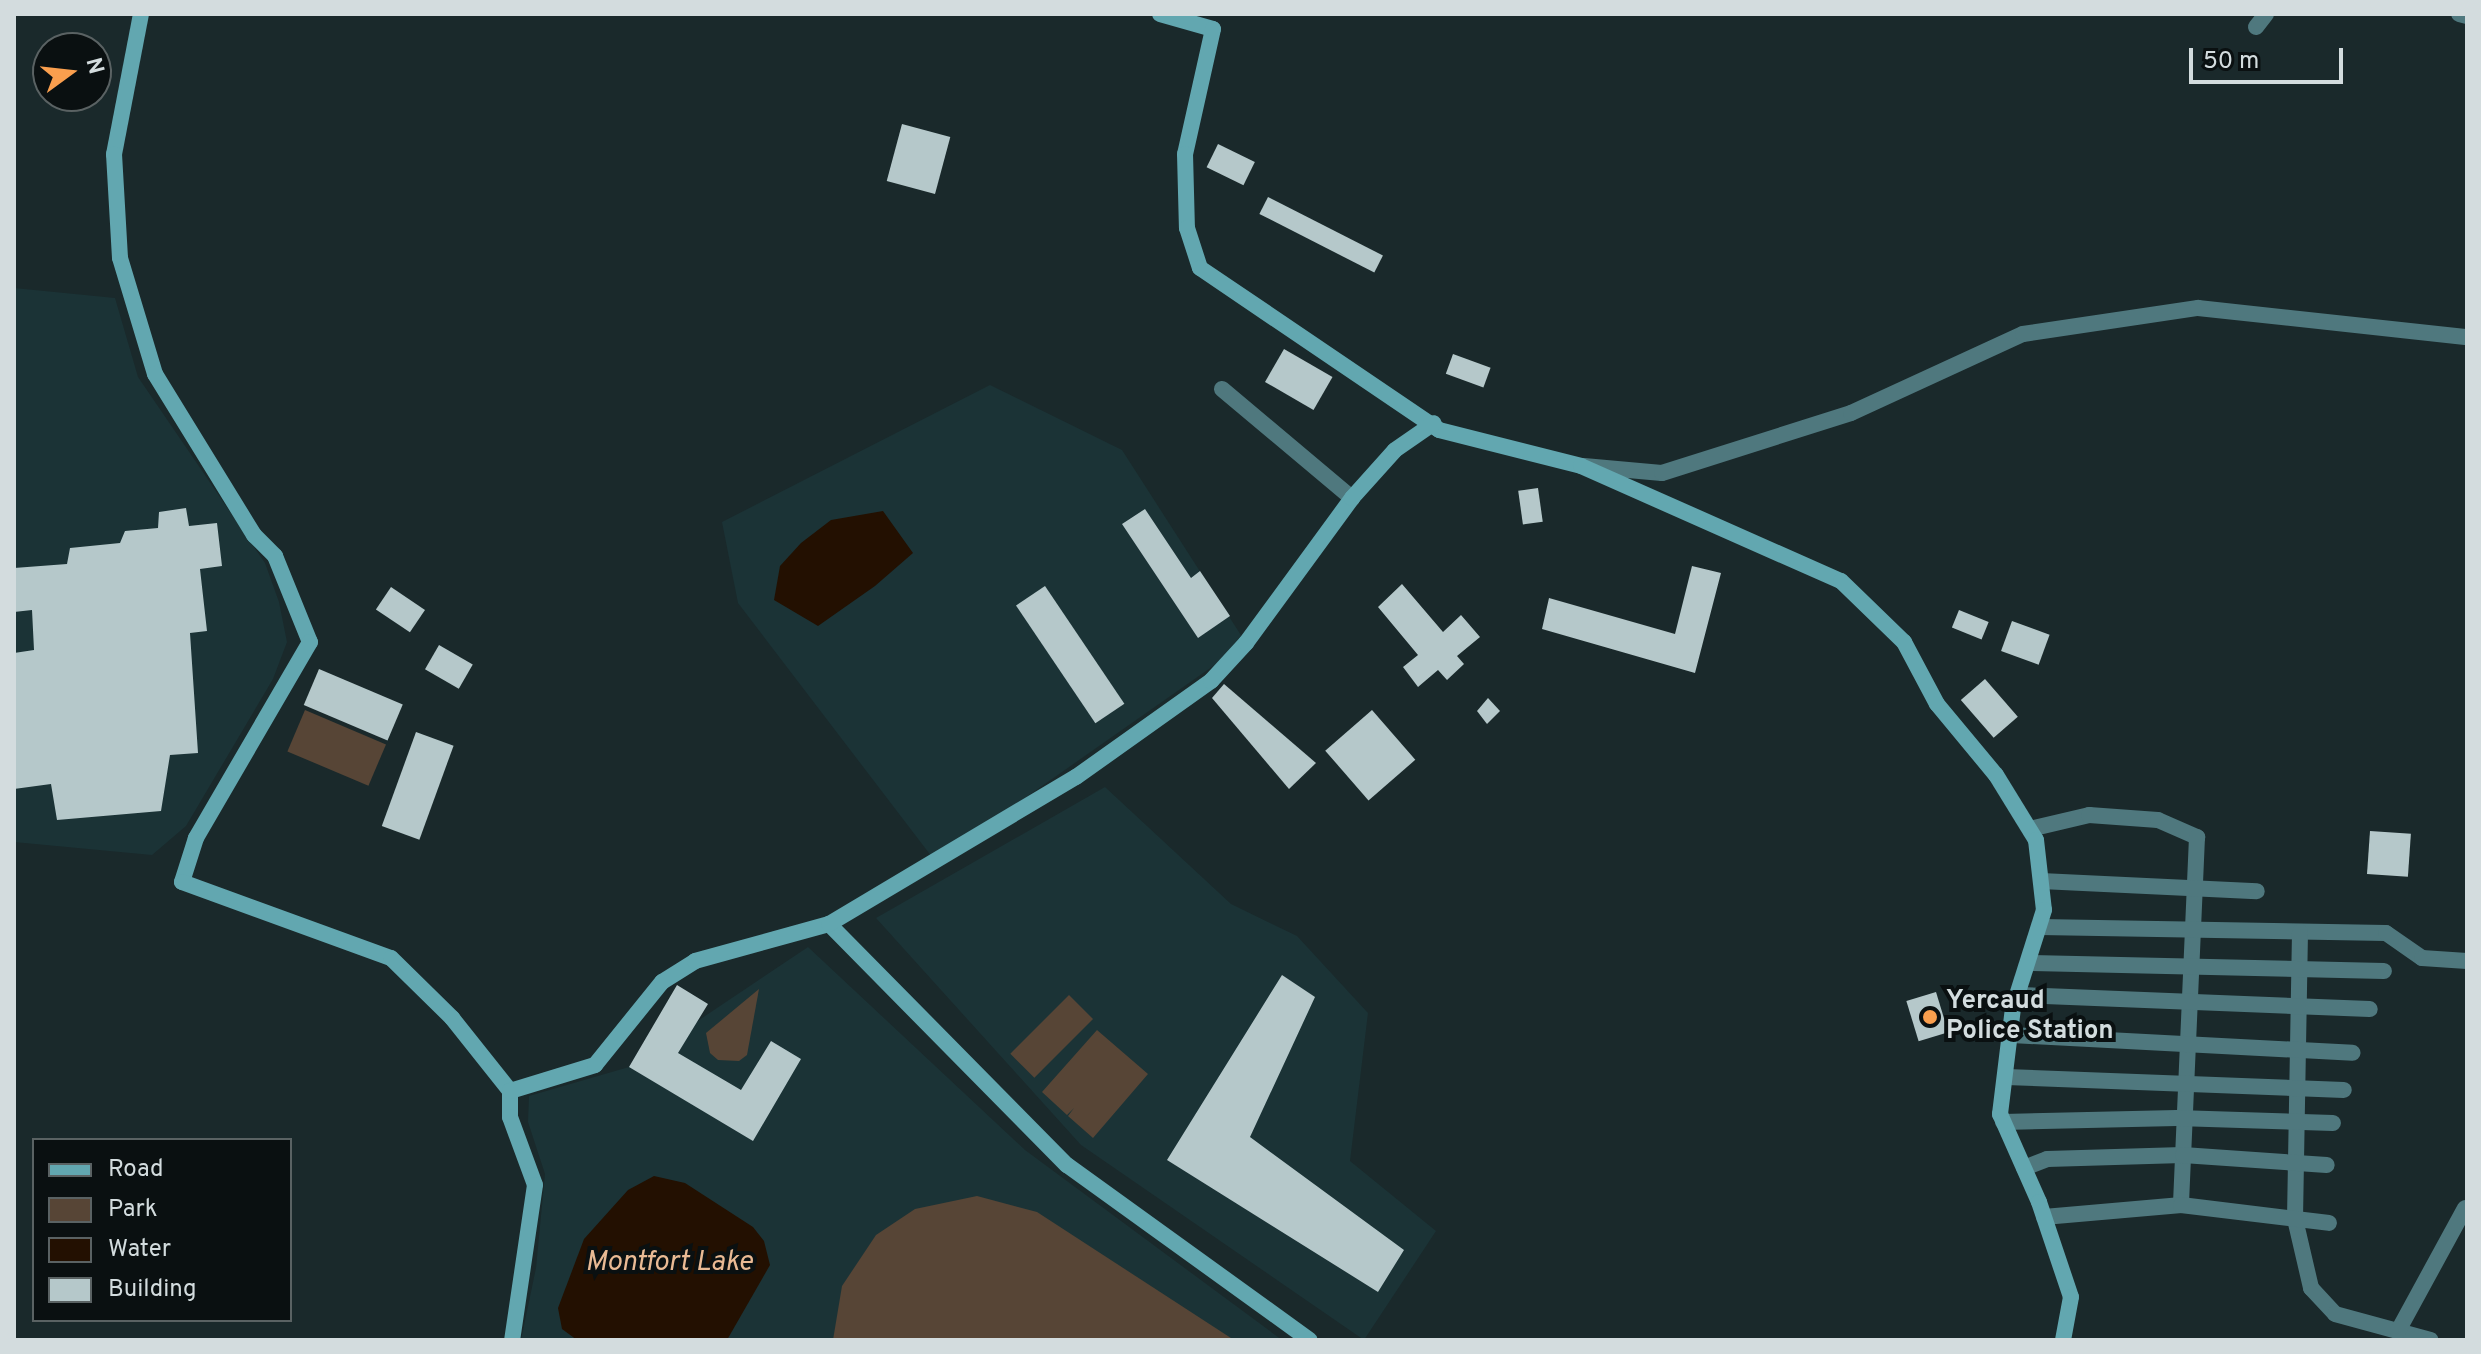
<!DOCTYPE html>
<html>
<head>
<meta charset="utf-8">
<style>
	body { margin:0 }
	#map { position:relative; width:2481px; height:1354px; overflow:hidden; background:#1a292b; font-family:Overpass,sans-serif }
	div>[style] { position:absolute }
	.built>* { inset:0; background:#1b3336 }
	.green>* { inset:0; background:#574536; transform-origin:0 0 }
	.water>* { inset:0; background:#231001 }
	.building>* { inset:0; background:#b5c8ca; transform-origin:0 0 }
	.street>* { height:16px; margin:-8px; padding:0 8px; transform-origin:8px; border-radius:8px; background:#4f787e }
	.secondary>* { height:16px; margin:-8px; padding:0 8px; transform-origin:8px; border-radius:8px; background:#62a7b0 }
	.dots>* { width:22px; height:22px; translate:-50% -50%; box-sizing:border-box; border:4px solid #0a1011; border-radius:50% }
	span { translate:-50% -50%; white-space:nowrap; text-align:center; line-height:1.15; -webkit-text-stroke:8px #0a1011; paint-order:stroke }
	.poi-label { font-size:26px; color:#d3dcde; font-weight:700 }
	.left { translate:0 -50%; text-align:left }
	.water-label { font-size:28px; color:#e9ba94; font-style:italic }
	.frame { position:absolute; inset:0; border:16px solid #d3dcde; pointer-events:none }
	.legend { position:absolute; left:32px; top:1138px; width:260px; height:184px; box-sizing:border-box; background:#0a1011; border:2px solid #5a6263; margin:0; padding:10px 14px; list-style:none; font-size:24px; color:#d3dcde }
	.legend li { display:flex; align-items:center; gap:16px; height:40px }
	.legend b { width:40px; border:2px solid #5a6263 }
	.north { position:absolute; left:32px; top:32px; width:80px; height:80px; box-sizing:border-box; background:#0a1011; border:2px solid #5a6263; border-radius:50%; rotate:75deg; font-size:22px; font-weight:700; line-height:32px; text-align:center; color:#d3dcde }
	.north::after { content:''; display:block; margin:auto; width:28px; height:36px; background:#fa9f4e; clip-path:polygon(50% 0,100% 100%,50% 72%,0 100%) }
	.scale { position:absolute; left:2189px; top:48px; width:154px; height:36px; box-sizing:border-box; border:4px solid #d3dcde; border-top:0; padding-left:10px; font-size:24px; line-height:28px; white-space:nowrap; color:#d3dcde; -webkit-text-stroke:6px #0a1011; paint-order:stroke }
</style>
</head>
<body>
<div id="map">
	<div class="built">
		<i style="clip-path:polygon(14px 288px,115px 298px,138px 377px,265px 563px,279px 602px,287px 642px,273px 679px,186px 826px,152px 855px,14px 842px)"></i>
		<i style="clip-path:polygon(990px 385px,1122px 450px,1246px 643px,935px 861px,738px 603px,722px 522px)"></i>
		<i style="clip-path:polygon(1105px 787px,1231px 904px,1297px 936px,1368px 1013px,1350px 1161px,1436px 1231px,1364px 1340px,1081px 1145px,876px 918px)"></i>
		<i style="clip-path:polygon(808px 947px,1025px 1150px,1282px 1340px,521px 1340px,536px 1268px,545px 1174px,528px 1122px,529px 1096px,629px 1067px)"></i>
	</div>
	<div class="green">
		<i style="left:305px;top:710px;width:88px;height:45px;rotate:23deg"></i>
		<i style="clip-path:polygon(759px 989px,747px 1055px,739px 1061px,718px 1060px,710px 1053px,706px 1033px)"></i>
		<i style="left:1069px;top:995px;width:34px;height:83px;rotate:45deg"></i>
		<i style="clip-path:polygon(1097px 1030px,1148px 1074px,1093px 1138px,1068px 1116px,1074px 1108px,1067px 1115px,1042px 1092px)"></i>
		<i style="clip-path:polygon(977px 1196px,1037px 1212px,1234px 1340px,833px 1340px,842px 1286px,876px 1235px,915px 1209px)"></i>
	</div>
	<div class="water">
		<i style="clip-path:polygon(883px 511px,913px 553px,875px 586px,818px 626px,774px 600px,780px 566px,801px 543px,831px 520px)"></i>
		<i style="clip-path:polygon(654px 1176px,685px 1183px,753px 1227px,764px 1241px,770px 1265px,727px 1340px,577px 1340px,562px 1329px,558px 1308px,584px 1239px,628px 1190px)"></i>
	</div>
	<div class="building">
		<i style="left:902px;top:124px;width:50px;height:59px;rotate:15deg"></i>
		<i style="left:1218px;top:144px;width:41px;height:26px;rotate:26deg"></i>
		<i style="left:1268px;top:197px;width:129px;height:19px;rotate:27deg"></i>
		<i style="left:1284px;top:349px;width:56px;height:38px;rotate:30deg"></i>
		<i style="left:1453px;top:354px;width:40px;height:21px;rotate:20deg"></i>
		<i style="left:1538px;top:488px;width:34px;height:20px;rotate:82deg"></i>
		<i style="clip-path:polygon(186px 508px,189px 526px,217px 523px,222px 566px,200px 569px,207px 631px,190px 633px,198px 753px,170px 755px,161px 811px,57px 820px,51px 784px,14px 789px,14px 653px,34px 650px,32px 610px,14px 612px,14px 568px,67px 564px,70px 548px,120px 543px,125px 531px,158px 528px,159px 512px)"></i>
		<i style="clip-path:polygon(1145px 509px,1191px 578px,1200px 571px,1230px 616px,1198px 638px,1122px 524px)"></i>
		<i style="clip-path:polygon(1692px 566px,1721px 573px,1695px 673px,1542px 629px,1549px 598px,1675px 634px)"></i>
		<i style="clip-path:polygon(1402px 584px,1443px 632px,1461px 615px,1480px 637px,1457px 656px,1464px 664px,1447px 680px,1438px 670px,1418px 687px,1403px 667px,1418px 655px,1378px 607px)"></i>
		<i style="left:1045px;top:586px;width:142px;height:35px;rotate:56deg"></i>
		<i style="left:391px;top:587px;width:41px;height:27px;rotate:34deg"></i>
		<i style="left:1959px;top:610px;width:32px;height:19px;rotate:22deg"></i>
		<i style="left:2012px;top:621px;width:40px;height:32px;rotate:20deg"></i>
		<i style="left:439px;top:645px;width:39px;height:28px;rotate:30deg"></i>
		<i style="left:319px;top:669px;width:91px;height:39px;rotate:23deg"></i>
		<i style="left:1985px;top:679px;width:50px;height:32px;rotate:49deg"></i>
		<i style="clip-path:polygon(1224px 684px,1316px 763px,1289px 789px,1212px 698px)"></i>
		<i style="clip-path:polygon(1488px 698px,1500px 711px,1487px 724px,1477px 711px)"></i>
		<i style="left:1372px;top:710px;width:66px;height:62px;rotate:49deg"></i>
		<i style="left:416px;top:732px;width:40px;height:100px;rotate:20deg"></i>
		<i style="left:2370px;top:831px;width:41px;height:43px;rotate:4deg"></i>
		<i style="clip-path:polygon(1282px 975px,1315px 997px,1250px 1137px,1404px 1250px,1378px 1292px,1167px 1160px)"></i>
		<i style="clip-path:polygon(677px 985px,708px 1004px,678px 1053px,741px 1090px,771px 1041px,801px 1059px,753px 1141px,629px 1067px)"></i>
		<i style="left:1936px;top:992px;width:42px;height:31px;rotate:73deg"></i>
	</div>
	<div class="street">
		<i style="left:2459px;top:14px;width:8px;rotate:14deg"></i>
		<i style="left:2256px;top:27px;width:16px;rotate:-52deg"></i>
		<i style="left:1222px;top:389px;width:170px;rotate:40deg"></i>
		<i style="left:1584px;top:466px;width:78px;rotate:5.1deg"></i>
		<i style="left:1662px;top:473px;width:198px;rotate:-17.6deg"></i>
		<i style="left:1851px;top:413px;width:189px;rotate:-24.7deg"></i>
		<i style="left:2023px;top:334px;width:177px;rotate:-8.5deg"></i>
		<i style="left:2198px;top:308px;width:271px;rotate:6.2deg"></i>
		<i style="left:2030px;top:829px;width:61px;rotate:-13.3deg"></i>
		<i style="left:2089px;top:815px;width:69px;rotate:4.1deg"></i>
		<i style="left:2158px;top:820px;width:43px;rotate:23.6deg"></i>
		<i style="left:2197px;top:837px;width:368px;rotate:92.5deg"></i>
		<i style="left:2041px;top:881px;width:216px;rotate:2.7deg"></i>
		<i style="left:2040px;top:927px;width:346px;rotate:1deg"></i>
		<i style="left:2386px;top:933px;width:44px;rotate:34.8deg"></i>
		<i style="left:2422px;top:958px;width:45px;rotate:3.8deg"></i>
		<i style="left:2300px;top:932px;width:287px;rotate:91deg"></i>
		<i style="left:2295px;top:1219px;width:71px;rotate:76.9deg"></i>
		<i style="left:2311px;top:1288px;width:35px;rotate:47deg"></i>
		<i style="left:2335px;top:1314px;width:99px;rotate:15.2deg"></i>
		<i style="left:2031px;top:963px;width:353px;rotate:1.3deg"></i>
		<i style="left:2019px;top:995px;width:351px;rotate:2.3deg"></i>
		<i style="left:2012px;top:1035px;width:341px;rotate:3deg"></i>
		<i style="left:2006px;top:1077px;width:338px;rotate:2.2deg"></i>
		<i style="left:2003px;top:1122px;width:174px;rotate:-1.3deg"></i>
		<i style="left:2177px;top:1118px;width:156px;rotate:1.8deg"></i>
		<i style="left:2024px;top:1168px;width:25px;rotate:-21deg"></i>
		<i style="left:2047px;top:1159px;width:136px;rotate:-1.7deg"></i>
		<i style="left:2183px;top:1155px;width:144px;rotate:4deg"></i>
		<i style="left:2044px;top:1217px;width:138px;rotate:-5deg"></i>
		<i style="left:2181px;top:1205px;width:149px;rotate:6.9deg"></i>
		<i style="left:2398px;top:1331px;width:140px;rotate:-61.4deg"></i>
	</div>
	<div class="secondary">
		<i style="left:141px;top:14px;width:143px;rotate:100.9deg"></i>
		<i style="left:114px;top:154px;width:104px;rotate:86.7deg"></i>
		<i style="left:120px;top:258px;width:121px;rotate:73.2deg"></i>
		<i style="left:155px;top:374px;width:189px;rotate:58.4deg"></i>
		<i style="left:254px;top:535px;width:30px;rotate:45deg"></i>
		<i style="left:275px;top:556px;width:93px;rotate:67.9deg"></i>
		<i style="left:310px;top:642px;width:227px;rotate:120.2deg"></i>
		<i style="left:196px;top:838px;width:46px;rotate:107.7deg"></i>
		<i style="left:182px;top:882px;width:222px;rotate:20deg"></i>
		<i style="left:391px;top:958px;width:86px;rotate:44.5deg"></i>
		<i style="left:452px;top:1018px;width:93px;rotate:51.5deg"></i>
		<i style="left:510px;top:1091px;width:26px;rotate:90deg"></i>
		<i style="left:510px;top:1117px;width:72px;rotate:69.8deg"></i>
		<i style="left:535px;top:1185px;width:157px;rotate:98.4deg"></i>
		<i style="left:1160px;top:14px;width:55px;rotate:15.8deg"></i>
		<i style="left:1213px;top:29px;width:128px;rotate:102.6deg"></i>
		<i style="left:1185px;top:154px;width:74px;rotate:88.5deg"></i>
		<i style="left:1187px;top:228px;width:42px;rotate:72deg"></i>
		<i style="left:1200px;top:268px;width:289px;rotate:34.1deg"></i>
		<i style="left:1439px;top:430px;width:146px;rotate:14.2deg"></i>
		<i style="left:1581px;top:466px;width:284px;rotate:23.9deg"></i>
		<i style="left:1841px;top:581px;width:88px;rotate:44.1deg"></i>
		<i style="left:1904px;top:642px;width:70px;rotate:62deg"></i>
		<i style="left:1937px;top:704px;width:92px;rotate:50.3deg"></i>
		<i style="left:1996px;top:775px;width:76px;rotate:58.4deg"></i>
		<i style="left:2036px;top:840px;width:70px;rotate:83.5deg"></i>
		<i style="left:2044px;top:910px;width:103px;rotate:107.6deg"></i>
		<i style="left:2013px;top:1008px;width:107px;rotate:97deg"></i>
		<i style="left:2000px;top:1114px;width:96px;rotate:66.1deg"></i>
		<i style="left:2039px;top:1202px;width:100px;rotate:71.4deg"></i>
		<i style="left:2071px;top:1297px;width:44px;rotate:100.5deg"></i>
		<i style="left:829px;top:924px;width:339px;rotate:45.4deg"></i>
		<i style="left:1067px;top:1165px;width:299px;rotate:35.8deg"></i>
		<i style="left:510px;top:1091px;width:89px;rotate:-17deg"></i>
		<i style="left:595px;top:1065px;width:107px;rotate:-51.1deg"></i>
		<i style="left:662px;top:982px;width:39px;rotate:-32deg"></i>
		<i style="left:695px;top:961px;width:139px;rotate:-15.4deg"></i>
		<i style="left:829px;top:924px;width:287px;rotate:-30.8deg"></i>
		<i style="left:1076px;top:777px;width:166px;rotate:-35.4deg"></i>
		<i style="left:1211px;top:681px;width:52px;rotate:-47.4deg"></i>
		<i style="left:1246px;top:643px;width:180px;rotate:-53.8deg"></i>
		<i style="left:1352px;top:498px;width:64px;rotate:-48.1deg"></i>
		<i style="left:1395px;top:450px;width:47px;rotate:-34.7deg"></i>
	</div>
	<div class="dots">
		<i style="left:1930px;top:1017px;background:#fa9f4e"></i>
	</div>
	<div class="poi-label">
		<span class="left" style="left:1946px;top:1017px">Yercaud<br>Police Station</span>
	</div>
	<div class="water-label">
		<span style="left:669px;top:1263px">Montfort Lake</span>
	</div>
	<div class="frame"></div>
	<ul class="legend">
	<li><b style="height:10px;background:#62a7b0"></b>Road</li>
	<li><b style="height:22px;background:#574536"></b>Park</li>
	<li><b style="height:22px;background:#231001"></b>Water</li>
	<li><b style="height:22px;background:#b5c8ca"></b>Building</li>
	</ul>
	<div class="north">N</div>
	<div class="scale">50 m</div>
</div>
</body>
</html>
